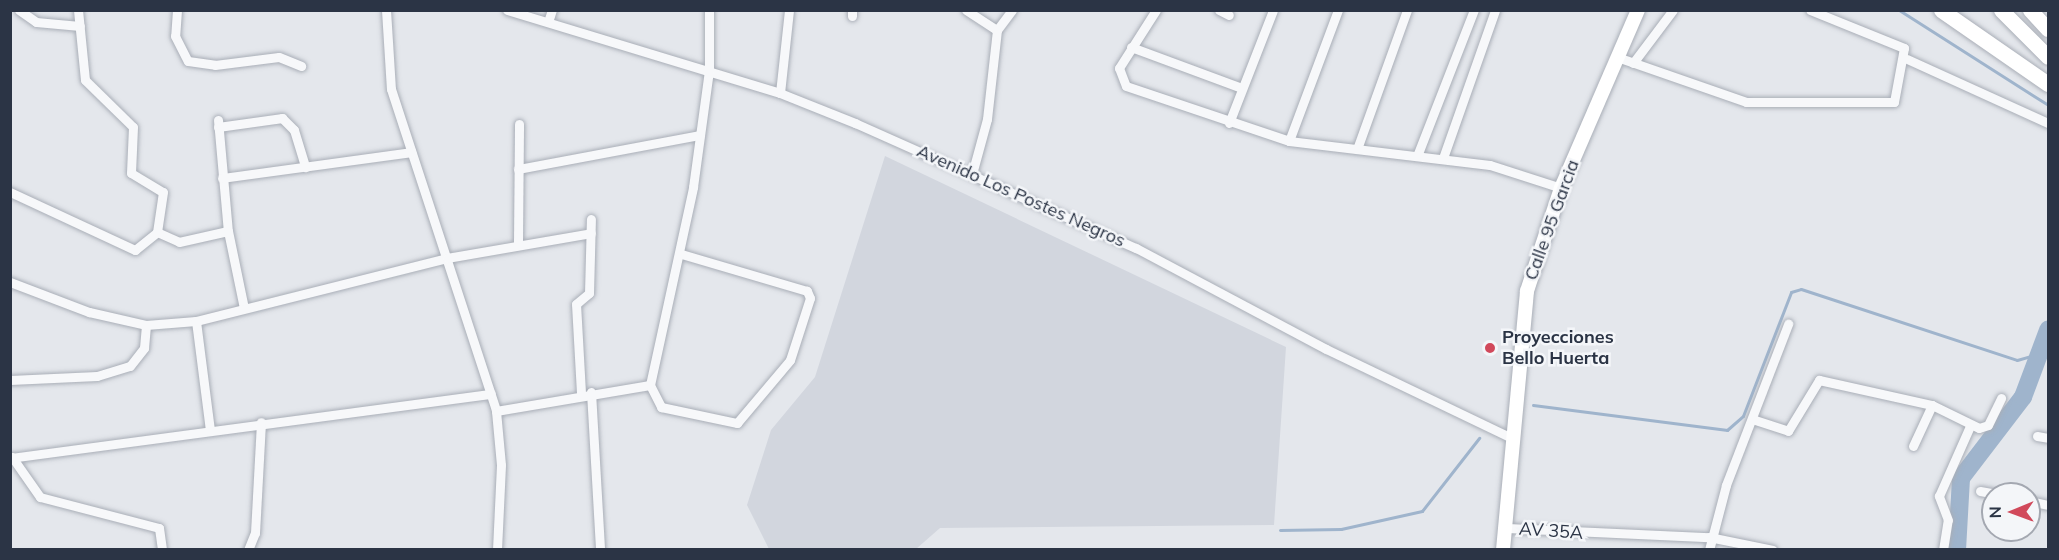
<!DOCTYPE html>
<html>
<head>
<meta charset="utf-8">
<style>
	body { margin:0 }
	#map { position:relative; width:2059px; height:560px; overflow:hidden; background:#e4e7ec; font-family:Mulish,sans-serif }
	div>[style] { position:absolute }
	.built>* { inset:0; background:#d2d6de }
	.stream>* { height:3px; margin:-1.5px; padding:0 1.5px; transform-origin:1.5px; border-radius:1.5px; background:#9fb4cc }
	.river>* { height:18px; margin:-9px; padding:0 9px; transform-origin:9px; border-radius:9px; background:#9fb4cc }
	.roads { filter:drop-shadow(0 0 2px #a9aeb7) drop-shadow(0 0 2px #a9aeb7) }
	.street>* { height:9px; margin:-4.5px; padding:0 4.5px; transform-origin:4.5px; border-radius:4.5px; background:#f7f8fa }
	.secondary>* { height:14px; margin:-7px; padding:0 7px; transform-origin:7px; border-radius:7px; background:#fff }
	.primary>* { height:15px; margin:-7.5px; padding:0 7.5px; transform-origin:7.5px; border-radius:7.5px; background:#fff }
	.dots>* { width:16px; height:16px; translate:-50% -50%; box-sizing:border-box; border:3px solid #f4f6f9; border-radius:50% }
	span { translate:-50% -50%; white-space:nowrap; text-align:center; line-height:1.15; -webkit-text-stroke:5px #f4f6f9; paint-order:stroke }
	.street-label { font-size:18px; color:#2b3445 }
	.poi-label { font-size:18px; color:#2b3445; font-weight:700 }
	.left { translate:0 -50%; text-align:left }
	.frame { position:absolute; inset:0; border:12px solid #2b3445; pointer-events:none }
	.north { position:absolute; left:1981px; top:482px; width:60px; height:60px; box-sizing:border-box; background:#f4f6f9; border:2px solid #a4a8b1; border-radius:50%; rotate:269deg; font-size:16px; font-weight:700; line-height:24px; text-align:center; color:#2b3445 }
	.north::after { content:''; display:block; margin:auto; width:21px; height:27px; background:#d1495b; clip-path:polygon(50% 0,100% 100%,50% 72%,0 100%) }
</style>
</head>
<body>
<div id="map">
	<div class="built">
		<i style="clip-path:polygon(885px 156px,1286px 347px,1274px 525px,940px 528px,916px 549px,769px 549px,747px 505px,771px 430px,815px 377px)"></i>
	</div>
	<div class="stream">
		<i style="left:1899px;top:10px;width:177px;rotate:32.5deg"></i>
		<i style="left:1533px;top:405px;width:196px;rotate:7.3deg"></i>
		<i style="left:1727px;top:430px;width:21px;rotate:-41deg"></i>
		<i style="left:1743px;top:416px;width:133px;rotate:-68.8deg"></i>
		<i style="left:1791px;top:292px;width:10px;rotate:-17deg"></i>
		<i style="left:1801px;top:289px;width:227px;rotate:18.2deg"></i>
		<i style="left:2017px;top:360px;width:19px;rotate:-16deg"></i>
		<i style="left:1280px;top:530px;width:61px;rotate:-0.9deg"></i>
		<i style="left:1341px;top:529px;width:83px;rotate:-12.5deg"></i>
		<i style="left:1422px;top:511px;width:93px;rotate:-52deg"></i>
		<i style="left:1960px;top:550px;width:93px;rotate:-85.1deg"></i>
		<i style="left:1968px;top:457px;width:77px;rotate:-44.5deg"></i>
		<i style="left:2023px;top:403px;width:49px;rotate:-76deg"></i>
		<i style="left:2035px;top:355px;width:23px;rotate:-56deg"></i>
	</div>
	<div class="river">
		<i style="left:1957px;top:550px;width:72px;rotate:-86.8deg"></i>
		<i style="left:1961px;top:478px;width:102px;rotate:-52.6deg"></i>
		<i style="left:2023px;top:397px;width:72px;rotate:-69.5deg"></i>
	</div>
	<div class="roads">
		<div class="street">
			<i style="left:19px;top:10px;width:21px;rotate:35deg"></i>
			<i style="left:36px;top:22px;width:44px;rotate:5.2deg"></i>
			<i style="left:78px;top:10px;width:70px;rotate:84.3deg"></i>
			<i style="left:85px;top:80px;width:67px;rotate:44.4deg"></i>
			<i style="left:133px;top:127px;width:46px;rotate:92.5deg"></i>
			<i style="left:131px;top:173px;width:37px;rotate:31deg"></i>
			<i style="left:163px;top:192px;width:40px;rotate:98.5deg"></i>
			<i style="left:157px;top:232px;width:24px;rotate:24deg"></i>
			<i style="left:179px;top:242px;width:50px;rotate:-12.7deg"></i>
			<i style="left:177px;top:10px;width:26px;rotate:94deg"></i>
			<i style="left:175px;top:36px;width:28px;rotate:63deg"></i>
			<i style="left:188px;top:61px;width:27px;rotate:8deg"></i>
			<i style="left:215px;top:65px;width:64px;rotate:-7.1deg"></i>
			<i style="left:279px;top:57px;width:24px;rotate:22deg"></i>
			<i style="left:386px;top:10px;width:79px;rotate:86.4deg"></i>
			<i style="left:391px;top:89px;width:339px;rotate:71.9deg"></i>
			<i style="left:496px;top:411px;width:54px;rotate:84.7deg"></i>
			<i style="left:501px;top:465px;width:85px;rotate:92.7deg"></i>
			<i style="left:507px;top:10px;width:285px;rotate:16.9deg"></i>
			<i style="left:780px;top:93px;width:81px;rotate:21.8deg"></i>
			<i style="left:855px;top:123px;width:308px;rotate:24deg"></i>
			<i style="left:1136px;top:248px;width:215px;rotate:28deg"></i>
			<i style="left:1326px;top:349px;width:206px;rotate:25.6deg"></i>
			<i style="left:966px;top:10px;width:37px;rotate:33deg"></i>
			<i style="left:1156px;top:10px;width:69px;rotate:122.5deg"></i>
			<i style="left:1119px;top:68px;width:19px;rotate:69deg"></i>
			<i style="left:1126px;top:86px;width:172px;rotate:18.6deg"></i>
			<i style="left:1289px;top:141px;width:202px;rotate:6.8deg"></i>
			<i style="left:1490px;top:165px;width:75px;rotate:17.9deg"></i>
			<i style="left:1219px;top:10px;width:11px;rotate:27deg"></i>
			<i style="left:852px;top:16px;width:6px;rotate:-90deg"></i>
			<i style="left:548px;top:22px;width:13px;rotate:-72deg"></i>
			<i style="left:1131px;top:47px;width:118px;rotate:20.3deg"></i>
			<i style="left:1617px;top:57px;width:137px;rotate:19.2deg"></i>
			<i style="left:1746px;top:102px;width:148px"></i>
			<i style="left:1894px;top:102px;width:55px;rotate:-79.5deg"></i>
			<i style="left:1904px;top:48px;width:101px;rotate:-158deg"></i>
			<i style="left:1907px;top:59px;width:155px;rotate:24.4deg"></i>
			<i style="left:1633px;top:63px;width:66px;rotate:-53deg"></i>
			<i style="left:780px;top:93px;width:83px;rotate:-83.8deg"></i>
			<i style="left:218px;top:120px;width:111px;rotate:84.9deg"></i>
			<i style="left:228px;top:231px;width:79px;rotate:78.3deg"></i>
			<i style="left:1229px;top:123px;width:121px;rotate:-68.7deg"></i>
			<i style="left:218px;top:127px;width:65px;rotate:-8deg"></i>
			<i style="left:282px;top:118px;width:17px;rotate:45deg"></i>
			<i style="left:294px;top:130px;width:39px;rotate:73deg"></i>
			<i style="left:1289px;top:141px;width:140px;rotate:-69.5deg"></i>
			<i style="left:1357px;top:149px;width:148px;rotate:-70.2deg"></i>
			<i style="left:1417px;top:156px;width:157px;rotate:-68.7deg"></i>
			<i style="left:1443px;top:158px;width:157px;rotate:-70.6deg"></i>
			<i style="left:518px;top:169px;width:185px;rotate:-10.6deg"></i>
			<i style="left:972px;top:174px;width:57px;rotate:-74.7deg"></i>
			<i style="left:987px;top:119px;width:90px;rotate:-83.6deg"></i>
			<i style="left:997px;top:30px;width:25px;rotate:-53deg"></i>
			<i style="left:222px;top:178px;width:191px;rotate:-7.8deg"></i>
			<i style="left:10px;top:192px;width:138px;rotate:24.9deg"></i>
			<i style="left:135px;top:250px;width:28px;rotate:-39deg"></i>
			<i style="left:518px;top:242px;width:118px;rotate:-89.5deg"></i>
			<i style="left:10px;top:282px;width:85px;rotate:20.8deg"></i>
			<i style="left:89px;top:312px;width:58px;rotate:12.8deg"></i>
			<i style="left:146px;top:325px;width:50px;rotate:-4.6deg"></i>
			<i style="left:196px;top:321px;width:259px;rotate:-14.1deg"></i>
			<i style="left:447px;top:258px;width:146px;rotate:-9.8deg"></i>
			<i style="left:196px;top:321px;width:110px;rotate:82.7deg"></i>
			<i style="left:10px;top:380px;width:87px;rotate:-2.6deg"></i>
			<i style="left:97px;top:376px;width:34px;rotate:-17deg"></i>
			<i style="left:130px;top:366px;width:23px;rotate:-52deg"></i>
			<i style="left:144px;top:348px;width:23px;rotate:-85deg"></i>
			<i style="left:650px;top:385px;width:25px;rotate:63deg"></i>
			<i style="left:661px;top:407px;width:78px;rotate:11.9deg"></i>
			<i style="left:737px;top:423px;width:82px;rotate:-49.9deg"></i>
			<i style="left:790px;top:360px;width:65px;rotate:-72.1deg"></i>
			<i style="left:810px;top:298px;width:8px;rotate:-113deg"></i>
			<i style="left:807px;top:291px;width:131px;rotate:-163.6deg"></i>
			<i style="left:591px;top:392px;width:158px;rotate:86.7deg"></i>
			<i style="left:581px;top:393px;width:89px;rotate:-93.2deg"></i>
			<i style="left:576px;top:304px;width:17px;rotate:-40deg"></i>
			<i style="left:589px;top:293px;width:74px;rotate:-88.5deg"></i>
			<i style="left:496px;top:411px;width:156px;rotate:-9.6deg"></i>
			<i style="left:650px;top:385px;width:203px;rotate:-77.7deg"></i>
			<i style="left:693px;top:187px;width:118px;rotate:-82.2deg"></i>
			<i style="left:709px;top:70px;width:60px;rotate:-90deg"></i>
			<i style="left:1752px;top:419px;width:38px;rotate:18deg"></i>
			<i style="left:1788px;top:431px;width:60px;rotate:-58.7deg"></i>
			<i style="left:1819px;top:380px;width:116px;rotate:12.5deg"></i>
			<i style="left:1932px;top:405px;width:52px;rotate:26.1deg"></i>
			<i style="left:1979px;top:428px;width:9px;rotate:-18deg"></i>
			<i style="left:1988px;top:425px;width:30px;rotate:-64deg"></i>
			<i style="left:2037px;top:436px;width:11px;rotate:10deg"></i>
			<i style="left:1913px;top:446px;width:45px;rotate:-65.1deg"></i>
			<i style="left:12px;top:457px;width:49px;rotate:55deg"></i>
			<i style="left:40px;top:497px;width:123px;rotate:14.6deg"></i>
			<i style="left:159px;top:528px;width:22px;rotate:82deg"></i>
			<i style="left:10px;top:458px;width:485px;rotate:-7.6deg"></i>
			<i style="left:1980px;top:491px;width:17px;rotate:10deg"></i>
			<i style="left:2029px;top:501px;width:19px;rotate:12deg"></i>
			<i style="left:1507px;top:528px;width:202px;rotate:2.6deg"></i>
			<i style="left:1709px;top:537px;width:65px;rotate:11.5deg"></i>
			<i style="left:248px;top:550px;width:18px;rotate:-68deg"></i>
			<i style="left:255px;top:533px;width:111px;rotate:-86.9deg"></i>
			<i style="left:1709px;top:550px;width:67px;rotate:-75.3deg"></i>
			<i style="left:1726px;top:485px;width:173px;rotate:-68.9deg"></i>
			<i style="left:1943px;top:550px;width:30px;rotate:-81deg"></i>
			<i style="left:1948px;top:520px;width:26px;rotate:-111deg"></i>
			<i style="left:1939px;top:496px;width:77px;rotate:-66.1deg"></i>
		</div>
		<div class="secondary">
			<i style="left:1503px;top:550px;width:260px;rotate:-84.7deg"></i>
			<i style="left:1527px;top:291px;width:108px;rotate:-71.7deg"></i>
			<i style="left:1561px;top:188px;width:194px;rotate:-66.6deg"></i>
		</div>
		<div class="primary">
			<i style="left:1941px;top:10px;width:130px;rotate:34.7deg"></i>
			<i style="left:2001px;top:10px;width:66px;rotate:45deg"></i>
			<i style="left:2030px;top:10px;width:26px;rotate:47deg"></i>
		</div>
	</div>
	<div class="dots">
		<i style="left:1490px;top:348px;background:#d1495b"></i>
	</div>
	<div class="street-label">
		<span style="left:1021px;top:196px;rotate:24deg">Avenido Los Postes Negros</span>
		<span style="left:1552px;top:220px;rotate:-70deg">Calle 95 Garcia</span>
		<span style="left:1551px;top:531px;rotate:4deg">AV 35A</span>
	</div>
	<div class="poi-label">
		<span class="left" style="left:1502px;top:348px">Proyecciones<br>Bello Huerta</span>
	</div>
	<div class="frame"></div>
	<div class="north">N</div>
</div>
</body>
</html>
